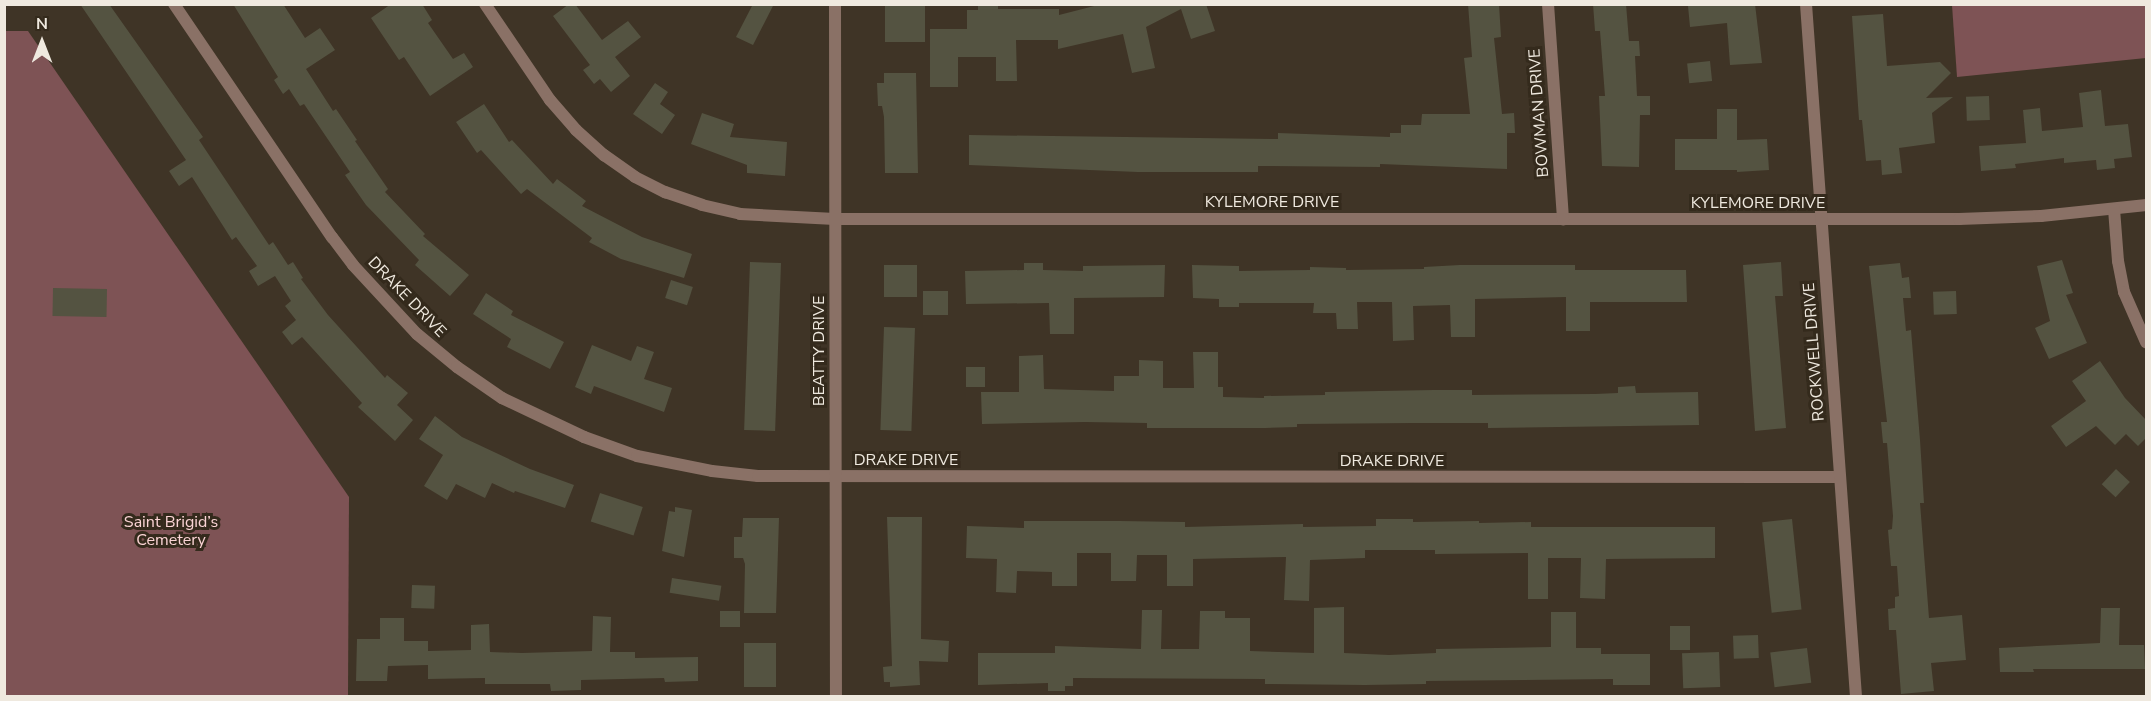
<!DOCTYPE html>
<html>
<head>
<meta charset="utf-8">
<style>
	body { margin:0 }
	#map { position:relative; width:2151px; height:701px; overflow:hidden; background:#3f3426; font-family:"Nunito Sans",sans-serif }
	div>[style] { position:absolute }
	.green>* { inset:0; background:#7e5355 }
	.building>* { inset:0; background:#545341; transform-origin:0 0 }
	.minor>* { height:12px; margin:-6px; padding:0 6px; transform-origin:6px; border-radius:6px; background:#8a7166 }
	span { translate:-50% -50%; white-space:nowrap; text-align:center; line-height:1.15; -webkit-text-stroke:6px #342a1c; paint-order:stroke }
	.street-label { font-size:16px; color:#efe9df }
	.park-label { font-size:16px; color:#fbd4d5 }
	.frame { position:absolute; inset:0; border:6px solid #efe9df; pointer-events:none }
	.north { position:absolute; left:12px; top:12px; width:60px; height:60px; -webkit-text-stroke:4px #342a1c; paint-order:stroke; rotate:0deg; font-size:16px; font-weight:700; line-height:24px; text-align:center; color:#efe9df }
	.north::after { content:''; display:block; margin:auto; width:21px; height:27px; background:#efe9df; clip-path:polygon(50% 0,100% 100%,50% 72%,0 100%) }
</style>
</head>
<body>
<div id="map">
	<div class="green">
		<i style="clip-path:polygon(1952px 5px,2146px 5px,2146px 58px,1957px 77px)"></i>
		<i style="clip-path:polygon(4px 31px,28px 31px,349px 497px,348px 696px,5px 696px)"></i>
	</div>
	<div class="building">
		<i style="clip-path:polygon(80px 4px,109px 4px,203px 137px,199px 140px,269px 245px,273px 242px,288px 265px,293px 262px,303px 278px,301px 279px,328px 315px,385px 378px,387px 375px,408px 393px,397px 405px,413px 420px,395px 441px,358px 407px,362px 403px,302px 337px,292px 345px,282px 332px,296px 320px,285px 306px,291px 301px,275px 276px,258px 286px,249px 271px,257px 266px,236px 237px,232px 240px,192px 177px,179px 186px,169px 171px,186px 160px)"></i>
		<i style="clip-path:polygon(233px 4px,283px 4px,305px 38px,320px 28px,335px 50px,306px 69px,333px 111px,336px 109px,357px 140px,355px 141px,388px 189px,385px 192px,425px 234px,423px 236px,469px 275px,450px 296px,415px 265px,419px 260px,366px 205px,345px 175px,350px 172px,304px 104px,300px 106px,289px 89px,283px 94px,274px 80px,278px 77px)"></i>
		<i style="clip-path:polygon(391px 4px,422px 4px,432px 20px,428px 23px,453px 59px,464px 53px,473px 67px,430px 96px,404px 57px,399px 60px,371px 18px)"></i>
		<i style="clip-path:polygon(569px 4px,575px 4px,602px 40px,628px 21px,641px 37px,615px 57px,630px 76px,611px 92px,600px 79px,594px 84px,583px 70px,590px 65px,553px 16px)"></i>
		<i style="clip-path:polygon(753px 4px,774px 4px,753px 45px,736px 37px)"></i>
		<i style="clip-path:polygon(1102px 4px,1206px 4px,1215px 31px,1191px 39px,1181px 9px,1146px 27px,1155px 68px,1132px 73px,1123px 34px,1058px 49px,1058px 40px,1016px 40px,1017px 81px,996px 81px,996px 57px,958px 57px,958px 87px,930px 87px,930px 29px,967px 29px,967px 10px,978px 10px,978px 5px,998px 5px,998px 9px,1059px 9px,1059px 15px)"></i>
		<i style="clip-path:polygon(1468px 4px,1499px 4px,1501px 37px,1494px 38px,1502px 114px,1514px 113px,1515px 133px,1507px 133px,1507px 169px,1380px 164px,1380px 167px,1258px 166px,1258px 172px,1138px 172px,969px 165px,969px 135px,1278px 139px,1278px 133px,1390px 137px,1390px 133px,1401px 133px,1401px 125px,1421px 125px,1422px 114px,1470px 114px,1464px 58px,1472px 57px)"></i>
		<i style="clip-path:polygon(1593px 4px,1626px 4px,1629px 41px,1639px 41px,1640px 56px,1635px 56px,1637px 96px,1650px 96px,1650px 115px,1640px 115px,1639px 167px,1602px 166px,1599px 96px,1605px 96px,1600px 31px,1595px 31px)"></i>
		<i style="clip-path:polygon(1709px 4px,1755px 4px,1762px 63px,1730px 65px,1727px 23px,1690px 27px,1688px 6px)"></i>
		<i style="left:885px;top:6px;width:40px;height:36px"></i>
		<i style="clip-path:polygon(1883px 14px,1887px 66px,1940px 62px,1951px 73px,1926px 98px,1953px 97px,1932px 113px,1935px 143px,1899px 148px,1902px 173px,1882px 175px,1881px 160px,1866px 161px,1862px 120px,1859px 120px,1852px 16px)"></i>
		<i style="left:1710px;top:61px;width:20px;height:23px;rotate:84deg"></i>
		<i style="clip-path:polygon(884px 73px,916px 73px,918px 173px,885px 173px,884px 117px,882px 106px,878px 106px,877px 83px,884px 83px)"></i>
		<i style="clip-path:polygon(655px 83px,668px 92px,660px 104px,675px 115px,662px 134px,633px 114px)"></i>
		<i style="clip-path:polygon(2101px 90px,2105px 126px,2128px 124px,2132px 157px,2114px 159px,2115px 168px,2097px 170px,2096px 160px,2064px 163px,2064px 158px,2015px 164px,2016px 168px,1981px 171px,1979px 146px,2026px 143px,2023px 110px,2040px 108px,2042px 131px,2083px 127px,2079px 93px)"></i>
		<i style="left:1989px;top:96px;width:24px;height:23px;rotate:88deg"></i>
		<i style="clip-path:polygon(484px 104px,509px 142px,512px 140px,553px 184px,557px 179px,586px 201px,582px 206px,642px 237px,692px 254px,684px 278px,621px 259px,589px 242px,592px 238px,527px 189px,521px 194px,481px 150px,477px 153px,456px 122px)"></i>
		<i style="clip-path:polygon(1717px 109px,1737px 109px,1737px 140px,1767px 139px,1769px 170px,1737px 172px,1737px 170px,1675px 170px,1675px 139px,1717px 139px)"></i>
		<i style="clip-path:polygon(702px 113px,734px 124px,730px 137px,787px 142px,785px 176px,747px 173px,747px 165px,691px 144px)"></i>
		<i style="clip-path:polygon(2062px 260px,2073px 293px,2066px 295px,2087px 343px,2049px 359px,2035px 328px,2050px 321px,2037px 266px)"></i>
		<i style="left:750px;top:262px;width:31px;height:168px;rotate:2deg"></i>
		<i style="clip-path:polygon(1781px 262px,1783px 296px,1775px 296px,1786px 428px,1755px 431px,1743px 265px)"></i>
		<i style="clip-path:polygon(1024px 263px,1043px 263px,1043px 270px,1083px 271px,1083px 266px,1165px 265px,1164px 297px,1074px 298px,1074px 334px,1050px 334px,1049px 303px,966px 304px,965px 271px,1024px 270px)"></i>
		<i style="clip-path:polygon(1900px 263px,1902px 278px,1909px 277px,1911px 298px,1903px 298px,1906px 331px,1911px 330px,1920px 440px,1924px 503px,1920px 503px,1929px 618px,1962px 615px,1966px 660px,1931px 663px,1934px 691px,1901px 694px,1896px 630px,1889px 630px,1888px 609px,1895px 608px,1895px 597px,1899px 596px,1897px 566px,1891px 566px,1888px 530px,1892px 529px,1893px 516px,1887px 443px,1883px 443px,1881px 422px,1887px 422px,1869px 266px)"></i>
		<i style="left:884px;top:265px;width:33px;height:32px"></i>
		<i style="clip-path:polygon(1192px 265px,1239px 266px,1239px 271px,1310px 270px,1310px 267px,1346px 268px,1346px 270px,1424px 269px,1424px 267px,1460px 265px,1575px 265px,1575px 270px,1686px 270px,1687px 302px,1590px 302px,1590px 331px,1566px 331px,1566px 297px,1475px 299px,1475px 337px,1451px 337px,1450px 305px,1413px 306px,1414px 340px,1393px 341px,1392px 302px,1357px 302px,1358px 329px,1337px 329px,1336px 313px,1313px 313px,1314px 303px,1239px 303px,1239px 307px,1219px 307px,1219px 299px,1193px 298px)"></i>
		<i style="left:671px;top:280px;width:23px;height:19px;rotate:18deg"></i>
		<i style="left:53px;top:288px;width:54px;height:28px;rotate:1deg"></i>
		<i style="left:948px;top:291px;width:24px;height:25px;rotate:90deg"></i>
		<i style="left:1956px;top:291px;width:23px;height:23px;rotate:88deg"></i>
		<i style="clip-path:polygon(486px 293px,513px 311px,511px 315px,564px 342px,550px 369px,507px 347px,511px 339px,473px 314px)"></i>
		<i style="left:884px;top:327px;width:31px;height:103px;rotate:2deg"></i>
		<i style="clip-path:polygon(592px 345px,631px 361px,637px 346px,654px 352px,644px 379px,672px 388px,664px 412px,594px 386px,591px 394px,575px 387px)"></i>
		<i style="clip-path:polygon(1193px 352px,1218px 352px,1218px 387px,1223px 387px,1223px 397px,1264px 398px,1264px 396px,1325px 395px,1325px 392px,1434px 390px,1472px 390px,1472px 395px,1595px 394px,1618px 393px,1618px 387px,1635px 386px,1636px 393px,1698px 392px,1699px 425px,1488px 428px,1488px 423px,1413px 423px,1297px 424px,1297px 427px,1265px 428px,1147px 428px,1147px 423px,1085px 422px,982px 424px,981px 392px,1019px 392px,1019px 356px,1043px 355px,1044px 389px,1114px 391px,1114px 376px,1139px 376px,1139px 360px,1163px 361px,1163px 388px,1194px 388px)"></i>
		<i style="clip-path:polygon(2100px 361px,2125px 398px,2146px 420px,2146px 438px,2138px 446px,2126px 434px,2115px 445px,2096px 426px,2066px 447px,2051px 426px,2086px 401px,2072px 381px)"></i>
		<i style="left:966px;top:367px;width:19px;height:20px"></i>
		<i style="clip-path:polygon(435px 416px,462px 437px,530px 469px,574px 485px,565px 508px,515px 491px,514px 493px,492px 483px,485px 498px,456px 484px,447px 500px,424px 486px,443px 455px,419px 439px)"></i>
		<i style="left:2116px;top:469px;width:19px;height:21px;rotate:43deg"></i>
		<i style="left:600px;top:493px;width:45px;height:30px;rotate:18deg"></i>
		<i style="clip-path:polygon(675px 507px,692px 510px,684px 557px,662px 551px,669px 511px,675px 512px)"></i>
		<i style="clip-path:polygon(887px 517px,922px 517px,921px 639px,949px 641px,948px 662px,919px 661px,920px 685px,890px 687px,890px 682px,884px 682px,883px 667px,892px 666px)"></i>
		<i style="clip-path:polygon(743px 518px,779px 518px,776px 613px,744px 613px,745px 564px,743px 558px,734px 558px,734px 537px,742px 537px)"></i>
		<i style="clip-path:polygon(1376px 519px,1413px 519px,1413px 522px,1479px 521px,1479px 523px,1531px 522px,1531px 527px,1715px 527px,1715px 558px,1606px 559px,1605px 599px,1580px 598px,1581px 558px,1548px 558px,1548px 599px,1528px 599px,1528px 553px,1435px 554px,1435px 550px,1365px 550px,1365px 558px,1310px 560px,1309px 601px,1284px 600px,1286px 557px,1193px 559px,1193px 586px,1167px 586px,1167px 555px,1137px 555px,1136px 581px,1111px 581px,1111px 553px,1077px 553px,1077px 586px,1052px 586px,1052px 572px,1017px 571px,1016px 593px,996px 592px,997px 559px,966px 558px,967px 526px,1024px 528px,1024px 521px,1119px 521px,1185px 522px,1185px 527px,1303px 524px,1303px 527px,1376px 526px)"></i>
		<i style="left:1792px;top:519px;width:91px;height:30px;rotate:84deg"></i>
		<i style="left:672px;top:578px;width:50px;height:15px;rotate:9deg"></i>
		<i style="left:412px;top:585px;width:23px;height:23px;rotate:2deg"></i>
		<i style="clip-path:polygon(1344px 607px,1344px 653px,1389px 655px,1436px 653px,1436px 649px,1551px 647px,1551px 612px,1576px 612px,1576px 648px,1601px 648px,1601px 654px,1650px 654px,1650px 685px,1613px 685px,1613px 679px,1426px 681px,1426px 684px,1365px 685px,1265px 684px,1265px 679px,1073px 678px,1073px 686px,1065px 686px,1065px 691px,1048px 691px,1048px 683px,978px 685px,978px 653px,1055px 653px,1055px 646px,1141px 649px,1142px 610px,1162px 610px,1161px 649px,1199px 649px,1200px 611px,1225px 611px,1225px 618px,1250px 618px,1250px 651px,1314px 653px,1314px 608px)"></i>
		<i style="clip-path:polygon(2101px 608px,2120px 608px,2119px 645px,2144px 645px,2145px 669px,2033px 669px,2034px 672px,2000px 672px,1999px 648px,2100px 643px)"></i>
		<i style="left:720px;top:611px;width:20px;height:16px"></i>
		<i style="clip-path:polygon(593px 616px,611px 617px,610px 652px,635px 652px,635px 658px,698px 657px,698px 681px,665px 682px,664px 678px,581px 680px,581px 690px,551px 691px,550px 684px,485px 684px,485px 678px,428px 679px,428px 665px,388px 666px,387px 681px,356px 681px,357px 639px,380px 639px,380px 618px,404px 618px,404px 641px,428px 641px,428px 651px,471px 650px,471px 625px,489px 624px,490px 652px,522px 653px,592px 651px)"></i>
		<i style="left:1690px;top:626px;width:24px;height:20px;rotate:90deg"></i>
		<i style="left:1758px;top:635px;width:23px;height:25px;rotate:88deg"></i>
		<i style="left:776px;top:643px;width:44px;height:32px;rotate:90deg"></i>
		<i style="left:1807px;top:648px;width:35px;height:37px;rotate:83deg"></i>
		<i style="left:1719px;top:652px;width:35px;height:37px;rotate:88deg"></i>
	</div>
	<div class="minor">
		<i style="left:174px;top:4px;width:282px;rotate:55.9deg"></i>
		<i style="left:332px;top:237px;width:35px;rotate:53deg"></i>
		<i style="left:353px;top:265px;width:94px;rotate:47.2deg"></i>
		<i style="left:417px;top:334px;width:52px;rotate:39.5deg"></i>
		<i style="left:457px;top:367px;width:55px;rotate:34.6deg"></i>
		<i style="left:502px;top:398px;width:91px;rotate:25.4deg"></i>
		<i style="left:584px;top:437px;width:56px;rotate:19.7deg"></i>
		<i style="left:637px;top:456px;width:76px;rotate:11.3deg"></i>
		<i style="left:712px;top:471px;width:46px;rotate:6.2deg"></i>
		<i style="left:758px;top:476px;width:1082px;rotate:0.05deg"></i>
		<i style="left:485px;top:4px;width:116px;rotate:55.9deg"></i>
		<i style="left:550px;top:100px;width:40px;rotate:49deg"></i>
		<i style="left:576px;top:130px;width:38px;rotate:42deg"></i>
		<i style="left:604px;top:155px;width:38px;rotate:35deg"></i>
		<i style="left:635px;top:177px;width:34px;rotate:27deg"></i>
		<i style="left:665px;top:192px;width:39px;rotate:19deg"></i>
		<i style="left:702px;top:205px;width:39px;rotate:13deg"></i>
		<i style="left:740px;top:214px;width:95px;rotate:3deg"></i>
		<i style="left:835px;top:219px;width:1124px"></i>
		<i style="left:1959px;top:219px;width:82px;rotate:-2.1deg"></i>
		<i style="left:2041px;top:216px;width:106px;rotate:-6deg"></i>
		<i style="left:835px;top:4px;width:692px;rotate:89.92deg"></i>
		<i style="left:1548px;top:4px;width:216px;rotate:86deg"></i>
		<i style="left:1806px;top:4px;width:694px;rotate:85.87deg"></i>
		<i style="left:2114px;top:209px;width:52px;rotate:85.6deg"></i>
		<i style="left:2118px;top:261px;width:32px;rotate:79deg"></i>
		<i style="left:2124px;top:292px;width:55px;rotate:66.3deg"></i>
	</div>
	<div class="street-label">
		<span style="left:1539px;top:113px;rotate:-94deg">BOWMAN DRIVE</span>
		<span style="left:1272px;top:202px">KYLEMORE DRIVE</span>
		<span style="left:1758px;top:203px">KYLEMORE DRIVE</span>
		<span style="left:407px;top:297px;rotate:46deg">DRAKE DRIVE</span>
		<span style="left:819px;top:351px;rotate:-90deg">BEATTY DRIVE</span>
		<span style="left:1814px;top:352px;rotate:-94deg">ROCKWELL DRIVE</span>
		<span style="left:906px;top:460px">DRAKE DRIVE</span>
		<span style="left:1392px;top:461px">DRAKE DRIVE</span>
	</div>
	<div class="park-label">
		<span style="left:171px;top:531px">Saint Brigid’s<br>Cemetery</span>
	</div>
	<div class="frame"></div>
	<div class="north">N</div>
</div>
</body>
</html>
